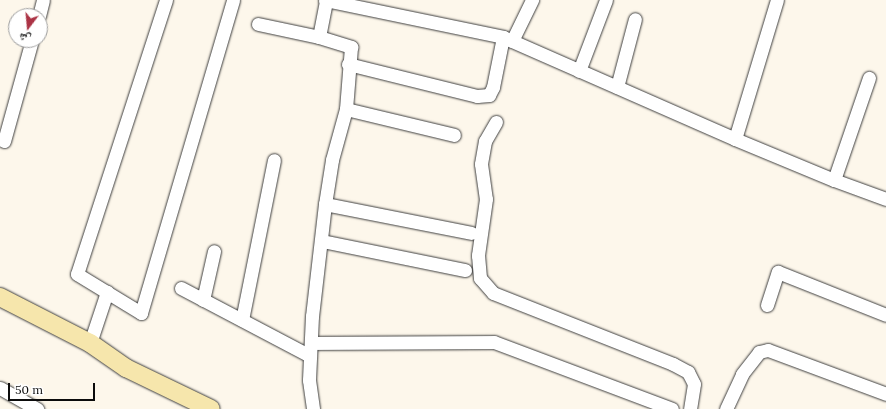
<!DOCTYPE html>
<html>
<head>
<meta charset="utf-8">
<style>
	body { margin:0 }
	#map { position:relative; width:886px; height:409px; overflow:hidden; background:#fdf7eb; font-family:Lora,"Noto Naskh Arabic",serif }
	div>[style] { position:absolute }
	.roads { filter:drop-shadow(0 0 1px #3e3e3e) drop-shadow(0 0 1px #3e3e3e) }
	.street>* { height:13px; margin:-6.5px; padding:0 6.5px; transform-origin:6.5px; border-radius:6.5px; background:#fff }
	.secondary>* { height:18px; margin:-9px; padding:0 9px; transform-origin:9px; border-radius:9px; background:#f6e6ac }
	span { translate:-50% -50%; white-space:nowrap; text-align:center; line-height:1.15; -webkit-text-stroke:4px #fff; paint-order:stroke }
	.north { position:absolute; left:8px; top:8px; width:40px; height:40px; box-sizing:border-box; background:#fff; border:1px solid #9d9d9d; border-radius:50%; rotate:196deg; font-size:11px; font-weight:700; line-height:16px; text-align:center; color:#0b0b0b }
	.north::after { content:''; display:block; margin:auto; width:14px; height:18px; background:#ab3345; clip-path:polygon(50% 0,100% 100%,50% 72%,0 100%) }
	.scale { position:absolute; left:8px; top:383px; width:87px; height:18px; box-sizing:border-box; border:2px solid #0b0b0b; border-top:0; padding-left:5px; font-size:12px; line-height:14px; white-space:nowrap; color:#0b0b0b; -webkit-text-stroke:3px #fff; paint-order:stroke }
</style>
</head>
<body>
<div id="map">
	<div class="roads">
		<div class="street">
			<i style="left:166px;top:0;width:288px;rotate:108deg"></i>
			<i style="left:77px;top:274px;width:75px;rotate:31.4deg"></i>
			<i style="left:141px;top:313px;width:326px;rotate:-73.6deg"></i>
			<i style="left:325px;top:0;width:182px;rotate:11.7deg"></i>
			<i style="left:503px;top:37px;width:253px;rotate:23.7deg"></i>
			<i style="left:735px;top:139px;width:107px;rotate:22.5deg"></i>
			<i style="left:834px;top:180px;width:55px;rotate:20.1deg"></i>
			<i style="left:39px;top:16px;width:16px;rotate:-76deg"></i>
			<i style="left:258px;top:24px;width:62px;rotate:12deg"></i>
			<i style="left:319px;top:37px;width:34px;rotate:17deg"></i>
			<i style="left:351px;top:47px;width:62px;rotate:94.6deg"></i>
			<i style="left:346px;top:109px;width:53px;rotate:105.4deg"></i>
			<i style="left:332px;top:160px;width:45px;rotate:99deg"></i>
			<i style="left:325px;top:204px;width:113px;rotate:96.6deg"></i>
			<i style="left:312px;top:316px;width:64px;rotate:92.7deg"></i>
			<i style="left:309px;top:380px;width:29px;rotate:82deg"></i>
			<i style="left:319px;top:37px;width:38px;rotate:-79deg"></i>
			<i style="left:512px;top:41px;width:46px;rotate:-64deg"></i>
			<i style="left:348px;top:64px;width:133px;rotate:13.9deg"></i>
			<i style="left:477px;top:96px;width:12px;rotate:-5deg"></i>
			<i style="left:489px;top:95px;width:9px;rotate:-63deg"></i>
			<i style="left:493px;top:87px;width:51px;rotate:-78.7deg"></i>
			<i style="left:579px;top:71px;width:76px;rotate:-69.2deg"></i>
			<i style="left:617px;top:87px;width:70px;rotate:-75.2deg"></i>
			<i style="left:346px;top:109px;width:111px;rotate:13.5deg"></i>
			<i style="left:496px;top:122px;width:22px;rotate:120deg"></i>
			<i style="left:485px;top:141px;width:23px;rotate:100deg"></i>
			<i style="left:481px;top:164px;width:35px;rotate:82deg"></i>
			<i style="left:486px;top:199px;width:57px;rotate:98.1deg"></i>
			<i style="left:478px;top:255px;width:23px;rotate:85deg"></i>
			<i style="left:480px;top:278px;width:20px;rotate:49deg"></i>
			<i style="left:493px;top:293px;width:193px;rotate:21.5deg"></i>
			<i style="left:673px;top:364px;width:17px;rotate:28deg"></i>
			<i style="left:688px;top:372px;width:13px;rotate:63deg"></i>
			<i style="left:694px;top:384px;width:25px;rotate:99deg"></i>
			<i style="left:735px;top:139px;width:145px;rotate:-73.2deg"></i>
			<i style="left:4px;top:141px;width:105px;rotate:-74.5deg"></i>
			<i style="left:834px;top:180px;width:108px;rotate:-71.1deg"></i>
			<i style="left:325px;top:204px;width:149px;rotate:11.2deg"></i>
			<i style="left:322px;top:241px;width:146px;rotate:11.5deg"></i>
			<i style="left:181px;top:288px;width:146px;rotate:27.8deg"></i>
			<i style="left:203px;top:300px;width:50px;rotate:-77.3deg"></i>
			<i style="left:767px;top:305px;width:35px;rotate:-72deg"></i>
			<i style="left:778px;top:272px;width:116px;rotate:21.7deg"></i>
			<i style="left:242px;top:320px;width:163px;rotate:-78.7deg"></i>
			<i style="left:90px;top:343px;width:54px;rotate:-71.6deg"></i>
			<i style="left:311px;top:343px;width:183px;rotate:-0.3deg"></i>
			<i style="left:494px;top:342px;width:190px;rotate:20.6deg"></i>
			<i style="left:0;top:388px;width:43px;rotate:29.6deg"></i>
			<i style="left:726px;top:409px;width:38px;rotate:-65deg"></i>
			<i style="left:742px;top:374px;width:28px;rotate:-52deg"></i>
			<i style="left:759px;top:352px;width:9px;rotate:-13deg"></i>
			<i style="left:768px;top:350px;width:126px;rotate:20.4deg"></i>
		</div>
		<div class="secondary">
			<i style="left:0;top:297px;width:101px;rotate:27.1deg"></i>
			<i style="left:90px;top:343px;width:44px;rotate:34.8deg"></i>
			<i style="left:126px;top:368px;width:94px;rotate:25.8deg"></i>
		</div>
	</div>
	<div class="north">ش</div>
	<div class="scale">50 m</div>
</div>
</body>
</html>
